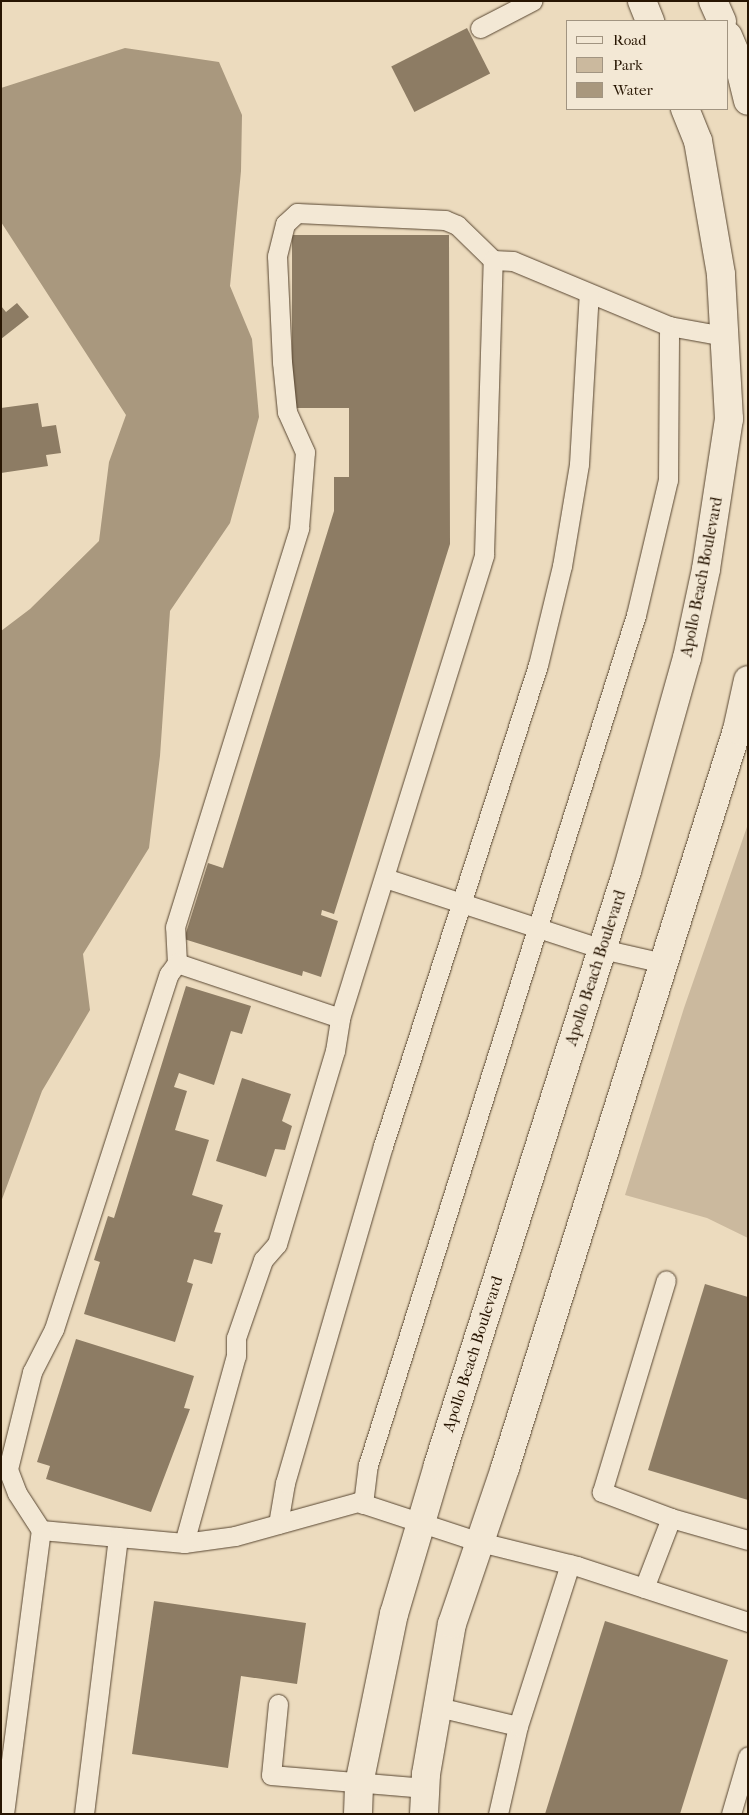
<!DOCTYPE html>
<html>
<head>
<meta charset="utf-8">
<style>
	body { margin:0 }
	#map { position:relative; width:749px; height:1815px; overflow:hidden; background:#ecdbbe; font-family:"IM FELL French Canon",serif }
	div>[style] { position:absolute }
	.green>* { inset:0; background:#cbb99e }
	.water>* { inset:0; background:#a9987e }
	.building>* { inset:0; background:#8d7c64; transform-origin:0 0 }
	.roads { filter:drop-shadow(0 0 1px #584631) drop-shadow(0 0 1px #584631) }
	.service>* { height:19px; margin:-9.5px; padding:0 9.5px; transform-origin:9.5px; border-radius:9.5px; background:#f3e8d5 }
	.secondary>* { height:28px; margin:-14px; padding:0 14px; transform-origin:14px; border-radius:14px; background:#f3e8d5 }
	span { translate:-50% -50%; white-space:nowrap; text-align:center; line-height:1.15; -webkit-text-stroke:4.5px #f3e8d5; paint-order:stroke }
	.street-label { font-size:16px; color:#271502 }
	.frame { position:absolute; inset:0; border:2px solid #271502; pointer-events:none }
	.legend { position:absolute; left:566px; top:20px; width:162px; height:90px; box-sizing:border-box; background:#f3e8d5; border:1px solid #a19481; margin:0; padding:6px 9px; list-style:none; font-size:15px; color:#271502 }
	.legend li { display:flex; align-items:center; gap:10px; height:25px }
	.legend b { width:25px; border:1px solid #a19481 }
</style>
</head>
<body>
<div id="map">
	<div class="green">
		<i style="clip-path:polygon(748px 824px,748px 1238px,707px 1218px,625px 1195px,684px 1008px)"></i>
	</div>
	<div class="water">
		<i style="clip-path:polygon(125px 48px,219px 62px,242px 115px,241px 171px,230px 286px,252px 339px,259px 417px,230px 523px,170px 611px,160px 756px,149px 848px,83px 954px,90px 1010px,42px 1091px,1px 1202px,1px 631px,30px 609px,99px 541px,109px 462px,126px 415px,1px 222px,1px 88px)"></i>
	</div>
	<div class="building">
		<i style="left:467px;top:28px;width:51px;height:85px;rotate:63deg"></i>
		<i style="clip-path:polygon(292px 235px,449px 235px,450px 544px,334px 914px,322px 910px,321px 915px,338px 921px,321px 977px,303px 971px,302px 976px,184px 939px,208px 863px,223px 868px,334px 511px,334px 477px,349px 477px,349px 408px,292px 408px)"></i>
		<i style="clip-path:polygon(17px 303px,29px 317px,1px 339px,1px 306px,6px 312px)"></i>
		<i style="clip-path:polygon(38px 403px,42px 427px,56px 425px,61px 453px,46px 455px,48px 466px,1px 473px,1px 408px)"></i>
		<i style="clip-path:polygon(186px 986px,251px 1006px,242px 1034px,231px 1031px,214px 1085px,179px 1073px,174px 1087px,187px 1091px,175px 1130px,209px 1140px,192px 1195px,223px 1205px,214px 1232px,221px 1233px,212px 1264px,194px 1259px,187px 1282px,193px 1284px,175px 1342px,84px 1314px,100px 1262px,94px 1260px,108px 1216px,114px 1218px)"></i>
		<i style="clip-path:polygon(242px 1078px,291px 1094px,282px 1121px,292px 1126px,285px 1150px,275px 1149px,266px 1177px,216px 1161px)"></i>
		<i style="clip-path:polygon(705px 1284px,748px 1297px,748px 1500px,648px 1470px)"></i>
		<i style="clip-path:polygon(76px 1339px,194px 1376px,184px 1408px,190px 1409px,151px 1512px,46px 1479px,50px 1466px,37px 1462px)"></i>
		<i style="clip-path:polygon(154px 1601px,306px 1623px,297px 1684px,241px 1676px,228px 1768px,132px 1754px)"></i>
		<i style="clip-path:polygon(605px 1621px,728px 1660px,680px 1814px,545px 1814px)"></i>
	</div>
	<div class="roads">
		<div class="service">
			<i style="left:480px;top:28px;width:59px;rotate:-27.4deg"></i>
			<i style="left:385px;top:878px;width:228px;rotate:18.1deg"></i>
			<i style="left:602px;top:949px;width:63px;rotate:12.9deg"></i>
			<i style="left:177px;top:963px;width:36px;rotate:-93deg"></i>
			<i style="left:175px;top:927px;width:418px;rotate:-72.7deg"></i>
			<i style="left:299px;top:528px;width:76px;rotate:-85.5deg"></i>
			<i style="left:305px;top:452px;width:44px;rotate:-114.2deg"></i>
			<i style="left:287px;top:412px;width:50px;rotate:-95.7deg"></i>
			<i style="left:282px;top:362px;width:106px;rotate:-92.7deg"></i>
			<i style="left:277px;top:256px;width:33px;rotate:-76deg"></i>
			<i style="left:285px;top:224px;width:16px;rotate:-43deg"></i>
			<i style="left:297px;top:213px;width:148px;rotate:2.7deg"></i>
			<i style="left:445px;top:220px;width:13px;rotate:23deg"></i>
			<i style="left:457px;top:225px;width:50px;rotate:44.2deg"></i>
			<i style="left:493px;top:260px;width:20px;rotate:3deg"></i>
			<i style="left:513px;top:261px;width:169px;rotate:22.6deg"></i>
			<i style="left:669px;top:326px;width:56px;rotate:10.3deg"></i>
			<i style="left:363px;top:1504px;width:39px;rotate:-83deg"></i>
			<i style="left:368px;top:1465px;width:891px;rotate:-72.5deg"></i>
			<i style="left:636px;top:615px;width:139px;rotate:-76.7deg"></i>
			<i style="left:668px;top:480px;width:154px;rotate:-89.6deg"></i>
			<i style="left:671px;top:1518px;width:80px;rotate:15.9deg"></i>
			<i style="left:278px;top:1524px;width:42px;rotate:-80.3deg"></i>
			<i style="left:285px;top:1483px;width:351px;rotate:-73.8deg"></i>
			<i style="left:383px;top:1146px;width:505px;rotate:-72.14deg"></i>
			<i style="left:538px;top:665px;width:102px;rotate:-76.4deg"></i>
			<i style="left:562px;top:566px;width:103px;rotate:-80.5deg"></i>
			<i style="left:579px;top:464px;width:171px;rotate:-86.7deg"></i>
			<i style="left:41px;top:1530px;width:144px;rotate:5.2deg"></i>
			<i style="left:184px;top:1543px;width:51px;rotate:-7.8deg"></i>
			<i style="left:235px;top:1536px;width:128px;rotate:-15.5deg"></i>
			<i style="left:358px;top:1502px;width:128px;rotate:18.2deg"></i>
			<i style="left:480px;top:1542px;width:100px;rotate:13.9deg"></i>
			<i style="left:577px;top:1566px;width:180px;rotate:18.1deg"></i>
			<i style="left:184px;top:1543px;width:194px;rotate:-74.5deg"></i>
			<i style="left:236px;top:1356px;width:18px;rotate:-90deg"></i>
			<i style="left:236px;top:1338px;width:83px;rotate:-70.9deg"></i>
			<i style="left:263px;top:1260px;width:21px;rotate:-49deg"></i>
			<i style="left:277px;top:1244px;width:202px;rotate:-73.3deg"></i>
			<i style="left:335px;top:1051px;width:33px;rotate:-81deg"></i>
			<i style="left:340px;top:1018px;width:485px;rotate:-72.7deg"></i>
			<i style="left:484px;top:555px;width:295px;rotate:-88.3deg"></i>
			<i style="left:644px;top:1588px;width:75px;rotate:-68.9deg"></i>
			<i style="left:671px;top:1518px;width:74px;rotate:-159.4deg"></i>
			<i style="left:602px;top:1492px;width:221px;rotate:-73.2deg"></i>
			<i style="left:278px;top:1704px;width:71px;rotate:95.6deg"></i>
			<i style="left:271px;top:1775px;width:155px;rotate:4.8deg"></i>
			<i style="left:438px;top:1707px;width:82px;rotate:13.4deg"></i>
			<i style="left:4px;top:1814px;width:286px;rotate:-82.6deg"></i>
			<i style="left:41px;top:1530px;width:44px;rotate:-123deg"></i>
			<i style="left:17px;top:1493px;width:26px;rotate:-111deg"></i>
			<i style="left:8px;top:1469px;width:100px;rotate:-76.1deg"></i>
			<i style="left:32px;top:1372px;width:48px;rotate:-62.9deg"></i>
			<i style="left:54px;top:1329px;width:373px;rotate:-72.1deg"></i>
			<i style="left:169px;top:974px;width:14px;rotate:-54deg"></i>
			<i style="left:177px;top:963px;width:172px;rotate:18.6deg"></i>
			<i style="left:84px;top:1814px;width:279px;rotate:-83deg"></i>
			<i style="left:498px;top:1814px;width:90px;rotate:-77.2deg"></i>
			<i style="left:518px;top:1726px;width:170px;rotate:-72.2deg"></i>
			<i style="left:731px;top:1814px;width:60px;rotate:-73.7deg"></i>
		</div>
		<div class="secondary">
			<i style="left:642px;top:1px;width:22px;rotate:68deg"></i>
			<i style="left:713px;top:1px;width:22px;rotate:66deg"></i>
			<i style="left:728px;top:36px;width:26px;rotate:67deg"></i>
			<i style="left:738px;top:60px;width:42px;rotate:76.3deg"></i>
			<i style="left:358px;top:1814px;width:30px;rotate:-88deg"></i>
			<i style="left:359px;top:1784px;width:174px;rotate:-78.4deg"></i>
			<i style="left:394px;top:1614px;width:155px;rotate:-73.5deg"></i>
			<i style="left:438px;top:1465px;width:623px;rotate:-72.35deg"></i>
			<i style="left:627px;top:871px;width:221px;rotate:-74.3deg"></i>
			<i style="left:687px;top:658px;width:91px;rotate:-77.9deg"></i>
			<i style="left:706px;top:569px;width:152px;rotate:-81.3deg"></i>
			<i style="left:729px;top:419px;width:145px;rotate:-93.2deg"></i>
			<i style="left:721px;top:274px;width:135px;rotate:-99.8deg"></i>
			<i style="left:698px;top:141px;width:35px;rotate:-112deg"></i>
			<i style="left:424px;top:1814px;width:40px;rotate:-87.1deg"></i>
			<i style="left:426px;top:1774px;width:152px;rotate:-80.2deg"></i>
			<i style="left:452px;top:1624px;width:165px;rotate:-71.2deg"></i>
			<i style="left:505px;top:1468px;width:774px;rotate:-72.55deg"></i>
			<i style="left:737px;top:730px;width:51px;rotate:-77.6deg"></i>
		</div>
	</div>
	<div class="street-label">
		<span style="left:702px;top:577px;rotate:-79deg">Apollo Beach Boulevard</span>
		<span style="left:596px;top:968px;rotate:-72deg">Apollo Beach Boulevard</span>
		<span style="left:473px;top:1354px;rotate:-72deg">Apollo Beach Boulevard</span>
	</div>
	<div class="frame"></div>
	<ul class="legend">
	<li><b style="height:6px;background:#f3e8d5"></b>Road</li>
	<li><b style="height:14px;background:#cbb99e"></b>Park</li>
	<li><b style="height:14px;background:#a9987e"></b>Water</li>
	</ul>
</div>
</body>
</html>
